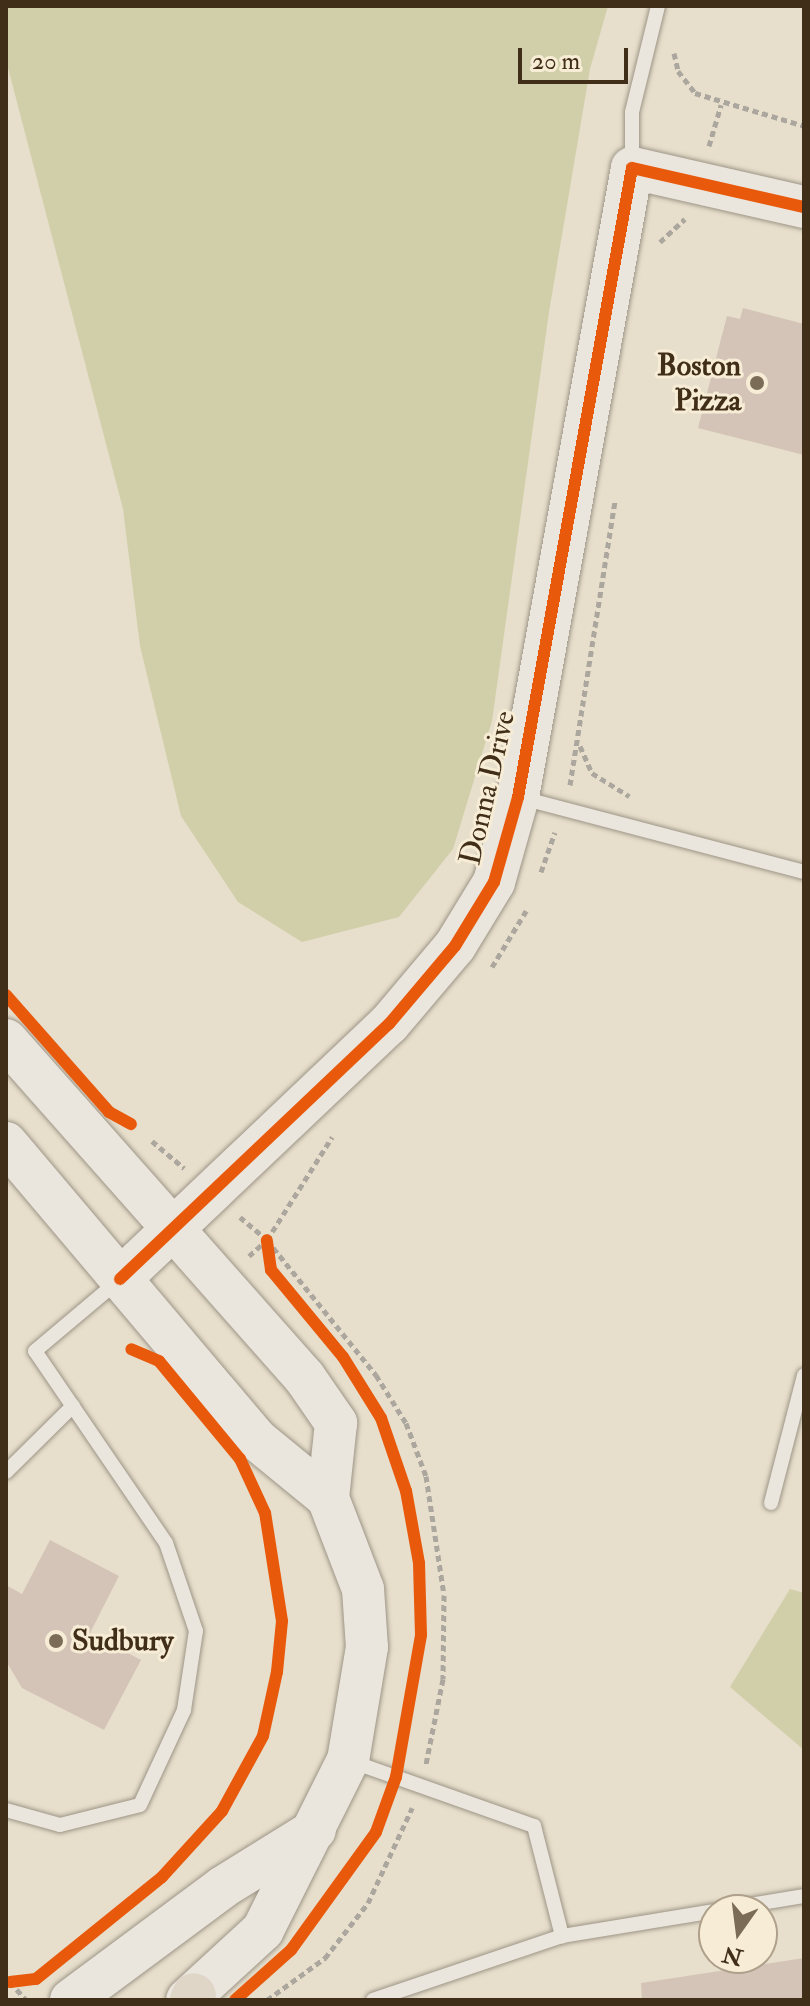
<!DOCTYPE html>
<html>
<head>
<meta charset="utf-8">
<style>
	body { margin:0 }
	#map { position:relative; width:810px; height:2006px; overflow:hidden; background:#e7decb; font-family:"IM FELL Double Pica",serif }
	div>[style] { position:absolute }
	.green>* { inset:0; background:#d1cfaa }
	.building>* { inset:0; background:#d4c4b8 }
	.path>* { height:5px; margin-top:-2.5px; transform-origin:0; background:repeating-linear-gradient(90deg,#aca79e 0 6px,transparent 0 10px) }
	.roads { filter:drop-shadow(0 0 2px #9d9587) drop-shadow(0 0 2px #9d9587) }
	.lane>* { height:14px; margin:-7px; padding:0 7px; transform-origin:7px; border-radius:7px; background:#ebe6dd }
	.secondary>* { height:42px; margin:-21px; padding:0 21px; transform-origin:21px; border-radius:21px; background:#ebe6dd }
	.primary>* { height:44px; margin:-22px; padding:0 22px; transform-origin:22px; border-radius:22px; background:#dfd6c8 }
	.cycleway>* { height:12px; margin:-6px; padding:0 6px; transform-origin:6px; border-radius:6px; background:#e8590c }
	.dots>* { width:22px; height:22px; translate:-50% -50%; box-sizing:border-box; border:4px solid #f7ecd5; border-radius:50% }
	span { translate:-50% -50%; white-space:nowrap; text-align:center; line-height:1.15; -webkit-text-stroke:6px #f7ecd5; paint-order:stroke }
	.poi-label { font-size:30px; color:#412e19; font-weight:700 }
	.right { translate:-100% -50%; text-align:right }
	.left { translate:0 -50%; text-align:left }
	.street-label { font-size:30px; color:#412e19 }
	.frame { position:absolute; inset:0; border:8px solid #412e19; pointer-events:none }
	.north { position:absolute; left:698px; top:1894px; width:80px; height:80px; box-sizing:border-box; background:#f7ecd5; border:2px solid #aea08a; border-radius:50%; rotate:194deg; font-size:22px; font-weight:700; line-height:32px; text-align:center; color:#412e19 }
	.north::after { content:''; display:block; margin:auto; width:28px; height:36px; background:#7b6c57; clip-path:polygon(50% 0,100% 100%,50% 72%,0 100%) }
	.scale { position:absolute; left:518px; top:48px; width:110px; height:36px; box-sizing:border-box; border:4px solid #412e19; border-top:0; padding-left:10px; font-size:24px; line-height:28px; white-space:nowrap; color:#412e19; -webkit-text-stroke:6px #f7ecd5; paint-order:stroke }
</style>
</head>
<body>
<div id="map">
	<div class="green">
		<i style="clip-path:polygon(6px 6px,608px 6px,590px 69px,549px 312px,492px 721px,453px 849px,399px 917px,302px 942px,238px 902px,181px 816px,140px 646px,123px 509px,6px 60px)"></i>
		<i style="clip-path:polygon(790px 1589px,804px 1593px,804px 1750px,730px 1687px)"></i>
	</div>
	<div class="building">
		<i style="clip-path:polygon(743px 308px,804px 324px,804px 455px,698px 428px,727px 316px,740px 319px)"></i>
		<i style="clip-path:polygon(50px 1540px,119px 1576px,90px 1633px,141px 1660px,104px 1730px,22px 1688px,6px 1661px,6px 1585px,22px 1594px)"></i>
		<i style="clip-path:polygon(804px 1958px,804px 2000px,642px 2000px,641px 1983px)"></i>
	</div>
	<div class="path">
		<i style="left:674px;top:53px;width:18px;rotate:77deg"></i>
		<i style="left:678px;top:71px;width:28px;rotate:52deg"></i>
		<i style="left:695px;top:93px;width:114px;rotate:16.8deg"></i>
		<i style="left:709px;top:146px;width:43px;rotate:-73.7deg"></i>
		<i style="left:660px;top:242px;width:34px;rotate:-43deg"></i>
		<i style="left:580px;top:746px;width:30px;rotate:66deg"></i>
		<i style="left:592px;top:773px;width:44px;rotate:31.9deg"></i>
		<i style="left:570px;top:785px;width:287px;rotate:-81deg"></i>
		<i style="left:541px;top:872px;width:42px;rotate:-70.7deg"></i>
		<i style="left:492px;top:967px;width:66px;rotate:-58.7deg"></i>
		<i style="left:152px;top:1141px;width:42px;rotate:40.2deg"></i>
		<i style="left:240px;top:1217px;width:35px;rotate:40deg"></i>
		<i style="left:267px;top:1240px;width:174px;rotate:51.1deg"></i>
		<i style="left:376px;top:1375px;width:57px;rotate:58deg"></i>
		<i style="left:406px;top:1423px;width:57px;rotate:69.3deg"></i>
		<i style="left:426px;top:1476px;width:120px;rotate:81.4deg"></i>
		<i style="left:444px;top:1595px;width:84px;rotate:90.7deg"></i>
		<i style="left:443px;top:1679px;width:87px;rotate:101.3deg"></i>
		<i style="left:249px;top:1256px;width:24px;rotate:-42deg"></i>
		<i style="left:267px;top:1240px;width:122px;rotate:-57.7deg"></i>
		<i style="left:10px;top:1982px;width:24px;rotate:48deg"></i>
		<i style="left:267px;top:2000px;width:72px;rotate:-35.9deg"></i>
		<i style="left:325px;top:1958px;width:70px;rotate:-52deg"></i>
		<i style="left:368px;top:1903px;width:105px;rotate:-65.1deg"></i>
	</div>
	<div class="roads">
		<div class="lane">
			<i style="left:632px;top:167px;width:55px;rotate:-90deg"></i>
			<i style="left:632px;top:112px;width:109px;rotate:-76.2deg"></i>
			<i style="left:522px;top:798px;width:292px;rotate:14.7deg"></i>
			<i style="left:6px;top:1472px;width:94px;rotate:-44.6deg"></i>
			<i style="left:771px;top:1503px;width:132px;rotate:-75.5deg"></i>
			<i style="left:353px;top:1762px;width:192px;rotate:19.5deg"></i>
			<i style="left:534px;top:1826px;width:114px;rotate:75.7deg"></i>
			<i style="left:6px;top:1810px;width:56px;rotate:15.5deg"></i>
			<i style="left:60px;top:1825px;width:82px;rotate:-14deg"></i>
			<i style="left:140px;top:1805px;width:105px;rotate:-65.1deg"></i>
			<i style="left:184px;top:1710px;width:80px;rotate:-81.4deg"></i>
			<i style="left:196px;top:1631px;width:93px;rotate:-108.8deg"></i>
			<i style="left:166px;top:1543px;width:232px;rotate:-124.3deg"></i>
			<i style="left:35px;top:1351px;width:107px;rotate:-40.1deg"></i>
			<i style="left:719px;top:1910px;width:86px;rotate:-9.4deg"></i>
			<i style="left:373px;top:2000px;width:200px;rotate:-18.7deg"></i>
			<i style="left:562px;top:1936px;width:154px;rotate:-9.3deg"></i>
		</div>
		<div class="secondary">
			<i style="left:6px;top:1040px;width:451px;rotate:48.5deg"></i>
			<i style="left:305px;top:1378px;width:55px;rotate:55.4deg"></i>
			<i style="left:336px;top:1423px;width:75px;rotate:96.1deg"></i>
			<i style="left:328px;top:1498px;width:97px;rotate:69deg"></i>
			<i style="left:363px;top:1589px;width:58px;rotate:86.1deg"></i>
			<i style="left:367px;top:1647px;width:115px;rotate:99.5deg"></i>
			<i style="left:348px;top:1760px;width:190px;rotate:116.6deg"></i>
			<i style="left:263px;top:1930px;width:103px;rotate:137.4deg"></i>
			<i style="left:6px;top:1143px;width:387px;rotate:49.8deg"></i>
			<i style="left:256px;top:1439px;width:93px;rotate:39.3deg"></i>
			<i style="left:120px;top:1279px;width:371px;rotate:-43.5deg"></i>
			<i style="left:389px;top:1024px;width:102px;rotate:-49.8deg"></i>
			<i style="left:455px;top:946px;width:75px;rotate:-58.6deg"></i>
			<i style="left:494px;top:882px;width:88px;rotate:-74.2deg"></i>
			<i style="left:518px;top:797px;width:639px;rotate:-79.73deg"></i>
			<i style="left:632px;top:168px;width:176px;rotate:12.8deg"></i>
			<i style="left:71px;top:2000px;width:189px;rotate:-36.6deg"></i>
			<i style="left:223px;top:1887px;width:108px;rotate:-31.8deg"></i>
		</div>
		<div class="primary">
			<i style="left:192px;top:2000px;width:5px;rotate:-68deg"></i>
		</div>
	</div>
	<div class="cycleway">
		<i style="left:6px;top:995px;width:156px;rotate:48.6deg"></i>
		<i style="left:109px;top:1112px;width:25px;rotate:29deg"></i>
		<i style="left:120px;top:1279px;width:371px;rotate:-43.5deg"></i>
		<i style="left:389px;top:1024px;width:102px;rotate:-49.8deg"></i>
		<i style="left:455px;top:946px;width:75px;rotate:-58.6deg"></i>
		<i style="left:494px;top:882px;width:88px;rotate:-74.2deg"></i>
		<i style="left:518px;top:797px;width:639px;rotate:-79.73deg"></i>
		<i style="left:632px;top:168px;width:176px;rotate:12.8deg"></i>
		<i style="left:10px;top:1982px;width:26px;rotate:-7deg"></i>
		<i style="left:36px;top:1979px;width:162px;rotate:-39deg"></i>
		<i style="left:162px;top:1877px;width:89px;rotate:-47.7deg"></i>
		<i style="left:222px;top:1811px;width:85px;rotate:-61.3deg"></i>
		<i style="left:263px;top:1736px;width:66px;rotate:-77.7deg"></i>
		<i style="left:277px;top:1672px;width:51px;rotate:-84.4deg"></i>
		<i style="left:282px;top:1621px;width:109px;rotate:-98.9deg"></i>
		<i style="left:265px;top:1513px;width:60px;rotate:-114.8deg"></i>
		<i style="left:240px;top:1459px;width:127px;rotate:-129.6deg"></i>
		<i style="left:159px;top:1361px;width:30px;rotate:-157deg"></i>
		<i style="left:235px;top:2000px;width:75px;rotate:-41.8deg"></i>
		<i style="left:291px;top:1950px;width:145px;rotate:-54.2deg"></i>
		<i style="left:376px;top:1832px;width:59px;rotate:-70deg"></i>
		<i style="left:396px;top:1777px;width:144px;rotate:-80deg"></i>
		<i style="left:421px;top:1635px;width:72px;rotate:-91.6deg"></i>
		<i style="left:419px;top:1563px;width:73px;rotate:-100.2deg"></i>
		<i style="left:406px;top:1491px;width:77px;rotate:-108.9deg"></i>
		<i style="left:381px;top:1418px;width:72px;rotate:-121.9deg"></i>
		<i style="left:343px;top:1357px;width:113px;rotate:-129.6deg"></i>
		<i style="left:271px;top:1270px;width:30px;rotate:-98deg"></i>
	</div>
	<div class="dots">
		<i style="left:757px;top:383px;background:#7b6c57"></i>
		<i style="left:56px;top:1641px;background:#7b6c57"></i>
	</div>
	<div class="poi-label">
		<span class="right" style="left:741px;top:383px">Boston<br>Pizza</span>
		<span class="left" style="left:72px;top:1641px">Sudbury</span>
	</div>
	<div class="street-label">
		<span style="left:488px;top:788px;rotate:-77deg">Donna Drive</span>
	</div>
	<div class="frame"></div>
	<div class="north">N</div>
	<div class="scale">20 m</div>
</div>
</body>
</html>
